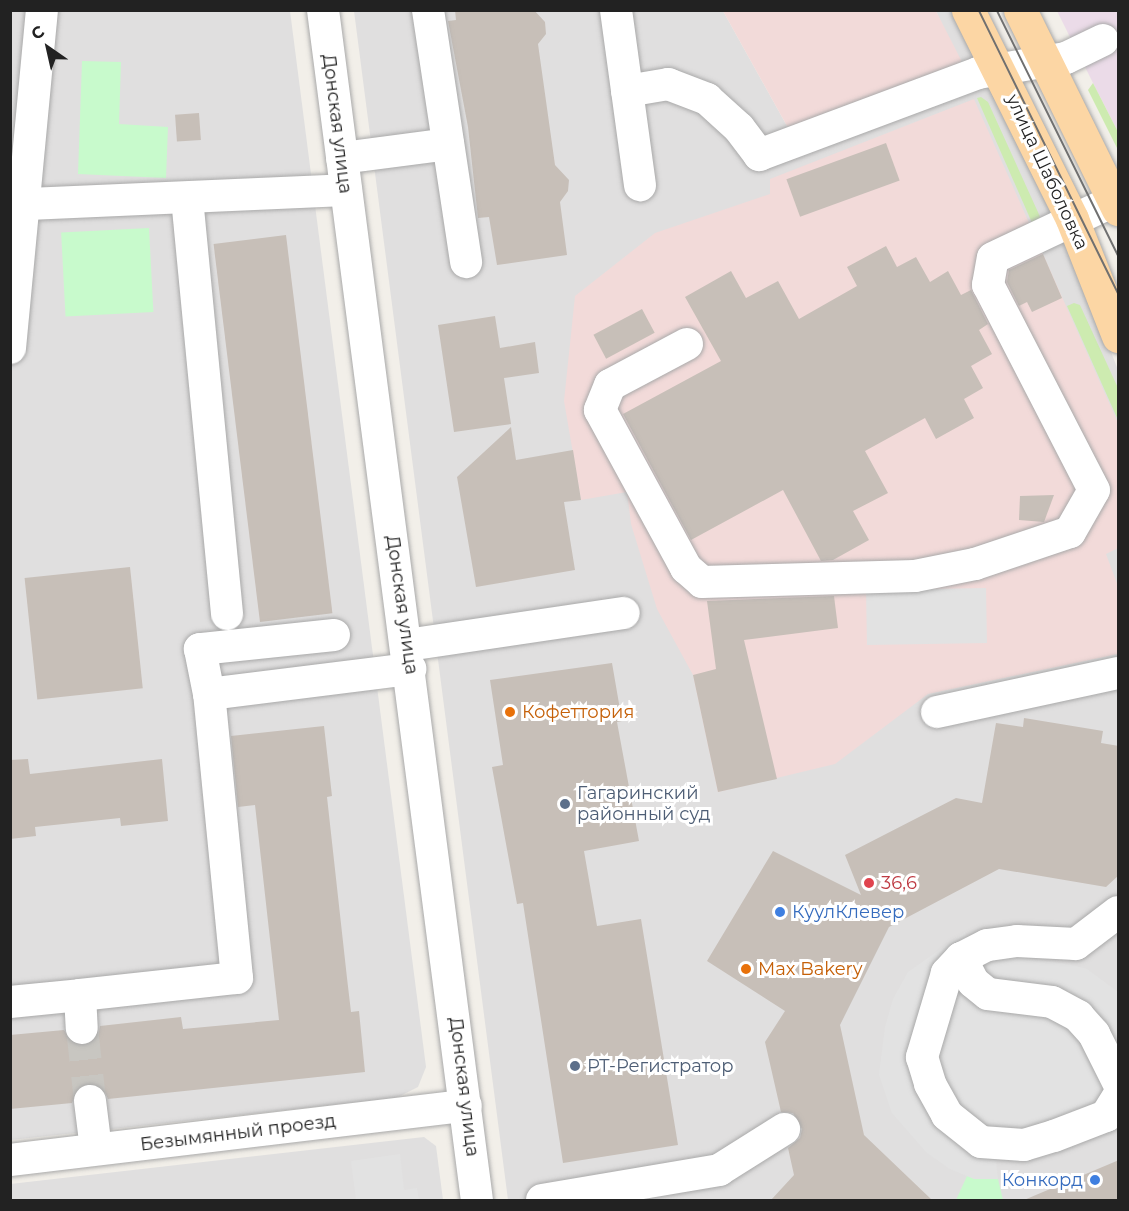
<!DOCTYPE html>
<html>
<head>
<meta charset="utf-8">
<style>
	body { margin:0 }
	#map { position:relative; width:1129px; height:1211px; overflow:hidden; background:#f2efe9; font-family:Montserrat,sans-serif }
	div>[style] { position:absolute }
	.residential>* { inset:0; background:#e0dfdf }
	.commercial>* { inset:0; background:#f2dad9 }
	.industrial>* { inset:0; background:#ebdbe8 }
	.grass>* { inset:0; background:#cdebb0 }
	.park>* { inset:0; background:#c8facc; transform-origin:0 0 }
	.parking>* { inset:0; background:#e2e2e2; transform-origin:0 0 }
	.building>* { inset:0; background:#c7bfb8; transform-origin:0 0 }
	.minor-tunnel>* { height:32px; margin-top:-16px; transform-origin:0; background:repeating-linear-gradient(90deg,#c8c6c1 0 32px,transparent 0 48px) }
	.roads { filter:drop-shadow(0 0 2px #a9a9a9) drop-shadow(0 0 2px #a9a9a9) }
	.minor>* { height:32px; margin:-16px; padding:0 16px; transform-origin:16px; border-radius:16px; background:#fff }
	.major>* { height:33px; margin:-16.5px; padding:0 16.5px; transform-origin:16.5px; border-radius:16.5px; background:#fcd6a4 }
	.tram>* { height:1.5px; margin:-0.75px; padding:0 0.75px; transform-origin:0.75px; border-radius:0.75px; background:#707070 }
	.dots>* { width:16px; height:16px; translate:-50% -50%; box-sizing:border-box; border:3px solid #fff; border-radius:50% }
	span { translate:-50% -50%; white-space:nowrap; text-align:center; line-height:1.15; -webkit-text-stroke:6px #fff; paint-order:stroke }
	.street-label { font-size:18px; color:#222 }
	.food-label { font-size:18px; color:#c56008 }
	.left { translate:0 -50%; text-align:left }
	.service-label { font-size:18px; color:#4e5e75 }
	.health-label { font-size:18px; color:#be3a42 }
	.shop-label { font-size:18px; color:#366cbe }
	.right { translate:-100% -50%; text-align:right }
	.frame { position:absolute; inset:0; border:12px solid #222; pointer-events:none }
	.north { position:absolute; left:18px; top:18px; width:60px; height:60px; -webkit-text-stroke:4px #fff; paint-order:stroke; rotate:326deg; font-size:16px; font-weight:700; line-height:24px; text-align:center; color:#222 }
	.north::after { content:''; display:block; margin:auto; width:21px; height:27px; background:#222; clip-path:polygon(50% 0,100% 100%,50% 72%,0 100%) }
</style>
</head>
<body>
<div id="map">
	<div class="residential">
		<i style="clip-path:polygon(10px 11px,290px 11px,426px 1067px,418px 1087px,396px 1098px,11px 1140px)"></i>
		<i style="clip-path:polygon(354px 11px,723px 11px,787px 126px,960px 64px,936px 11px,955px 11px,1070px 246px,1118px 370px,1118px 1200px,508px 1200px)"></i>
		<i style="clip-path:polygon(424px 1137px,436px 1146px,443px 1200px,11px 1200px,10px 1184px)"></i>
	</div>
	<div class="commercial">
		<i style="clip-path:polygon(723px 11px,936px 11px,961px 60px,960px 64px,799px 127px,787px 126px)"></i>
		<i style="clip-path:polygon(974px 99px,1118px 423px,1118px 548px,1106px 554px,1118px 586px,1118px 654px,928px 694px,835px 764px,718px 792px,693px 675px,657px 609px,631px 524px,627px 492px,581px 500px,564px 401px,575px 296px,655px 233px,770px 194px,770px 179px)"></i>
	</div>
	<div class="industrial">
		<i style="clip-path:polygon(1057px 11px,1118px 11px,1118px 132px,1093px 83px)"></i>
	</div>
	<div class="grass">
		<i style="clip-path:polygon(1093px 83px,1118px 132px,1118px 150px,1088px 90px)"></i>
		<i style="clip-path:polygon(981px 97px,988px 102px,1042px 221px,1033px 225px,977px 98px)"></i>
		<i style="clip-path:polygon(1074px 303px,1080px 305px,1118px 388px,1118px 420px,1067px 306px)"></i>
	</div>
	<div class="park">
		<i style="clip-path:polygon(82px 61px,121px 62px,119px 124px,168px 127px,166px 178px,78px 174px)"></i>
		<i style="left:149px;top:228px;width:84px;height:88px;rotate:87deg"></i>
		<i style="clip-path:polygon(967px 1176px,998px 1179px,1003px 1200px,956px 1200px)"></i>
	</div>
	<div class="parking">
		<i style="left:986px;top:588px;width:55px;height:120px;rotate:89deg"></i>
		<i style="clip-path:polygon(965px 932px,978px 961px,1017px 957px,1068px 964px,1087px 969px,1118px 992px,1118px 1113px,995px 1153px,998px 1179px,974px 1179px,950px 1169px,927px 1153px,892px 1113px,879px 1074px,885px 1027px,893px 999px,908px 972px)"></i>
		<i style="clip-path:polygon(400px 1154px,404px 1190px,417px 1188px,419px 1200px,356px 1200px,351px 1161px)"></i>
	</div>
	<div class="building">
		<i style="clip-path:polygon(455px 10px,534px 10px,545px 22px,546px 34px,538px 44px,555px 165px,569px 180px,568px 191px,560px 202px,567px 255px,497px 265px,489px 217px,478px 218px,468px 127px,448px 21px,456px 20px)"></i>
		<i style="left:199px;top:113px;width:27px;height:24px;rotate:86deg"></i>
		<i style="left:886px;top:143px;width:40px;height:106px;rotate:70deg"></i>
		<i style="left:286px;top:235px;width:381px;height:73px;rotate:83deg"></i>
		<i style="clip-path:polygon(886px 246px,897px 267px,916px 257px,930px 282px,948px 271px,961px 295px,971px 290px,988px 324px,979px 330px,992px 354px,971px 366px,983px 388px,964px 399px,974px 418px,936px 439px,925px 418px,865px 451px,888px 493px,853px 511px,869px 540px,833px 560px,821px 561px,783px 490px,691px 540px,623px 414px,721px 361px,685px 297px,731px 271px,746px 298px,778px 281px,799px 319px,857px 286px,847px 267px)"></i>
		<i style="clip-path:polygon(1043px 254px,1062px 298px,1032px 312px,1027px 302px,1019px 306px,1007px 282px,1009px 270px)"></i>
		<i style="left:642px;top:309px;width:27px;height:55px;rotate:62deg"></i>
		<i style="clip-path:polygon(495px 316px,500px 348px,535px 342px,539px 373px,504px 378px,511px 424px,454px 432px,438px 325px)"></i>
		<i style="clip-path:polygon(511px 427px,516px 460px,573px 450px,581px 500px,564px 502px,575px 570px,476px 587px,457px 477px)"></i>
		<i style="clip-path:polygon(1054px 495px,1044px 522px,1019px 520px,1020px 496px)"></i>
		<i style="left:130px;top:567px;width:122px;height:106px;rotate:84deg"></i>
		<i style="clip-path:polygon(834px 596px,838px 628px,744px 640px,777px 779px,718px 792px,693px 675px,716px 669px,707px 601px)"></i>
		<i style="clip-path:polygon(612px 663px,622px 721px,617px 722px,639px 841px,584px 851px,597px 926px,641px 919px,678px 1145px,563px 1163px,523px 903px,517px 904px,492px 767px,503px 765px,490px 680px)"></i>
		<i style="clip-path:polygon(1024px 718px,1103px 731px,1101px 743px,1119px 746px,1119px 875px,1106px 887px,999px 869px,889px 927px,840px 1025px,864px 1135px,932px 1200px,771px 1200px,794px 1175px,788px 1148px,800px 1138px,802px 1129px,793px 1113px,781px 1112px,765px 1042px,785px 1011px,707px 961px,773px 851px,861px 895px,845px 855px,956px 798px,982px 803px,996px 723px,1023px 727px)"></i>
		<i style="clip-path:polygon(324px 726px,332px 796px,327px 797px,347px 978px,351px 1012px,359px 1011px,365px 1072px,108px 1099px,104px 1090px,88px 1083px,79px 1087px,72px 1103px,10px 1109px,10px 1035px,64px 1030px,73px 1044px,84px 1046px,98px 1037px,100px 1026px,181px 1017px,183px 1029px,279px 1020px,255px 805px,238px 807px,231px 736px)"></i>
		<i style="clip-path:polygon(28px 759px,30px 774px,162px 759px,168px 821px,121px 826px,120px 818px,35px 827px,36px 836px,10px 839px,10px 760px)"></i>
		<i style="clip-path:polygon(1119px 1160px,1119px 1200px,1024px 1200px)"></i>
	</div>
	<div class="minor-tunnel">
		<i style="left:82px;top:1028px;width:73px;rotate:83.7deg"></i>
	</div>
	<div class="roads">
		<div class="minor">
			<i style="left:323px;top:10px;width:1200px;rotate:82.63deg"></i>
			<i style="left:428px;top:10px;width:255px;rotate:81.4deg"></i>
			<i style="left:616px;top:10px;width:177px;rotate:82.2deg"></i>
			<i style="left:627px;top:91px;width:42px;rotate:-9.7deg"></i>
			<i style="left:668px;top:84px;width:42px;rotate:21deg"></i>
			<i style="left:707px;top:99px;width:43px;rotate:42.2deg"></i>
			<i style="left:739px;top:128px;width:34px;rotate:53deg"></i>
			<i style="left:759px;top:155px;width:234px;rotate:-20.5deg"></i>
			<i style="left:978px;top:73px;width:89px;rotate:-9.7deg"></i>
			<i style="left:1066px;top:58px;width:41px;rotate:-25.9deg"></i>
			<i style="left:342px;top:158px;width:107px;rotate:-7.5deg"></i>
			<i style="left:187px;top:198px;width:418px;rotate:84.5deg"></i>
			<i style="left:27px;top:204px;width:319px;rotate:-2.5deg"></i>
			<i style="left:687px;top:344px;width:87px;rotate:152deg"></i>
			<i style="left:610px;top:385px;width:27px;rotate:112deg"></i>
			<i style="left:600px;top:410px;width:180px;rotate:61.4deg"></i>
			<i style="left:686px;top:568px;width:21px;rotate:41deg"></i>
			<i style="left:702px;top:582px;width:213px;rotate:-1.6deg"></i>
			<i style="left:915px;top:576px;width:61px;rotate:-11.3deg"></i>
			<i style="left:975px;top:564px;width:100px;rotate:-18.6deg"></i>
			<i style="left:1070px;top:532px;width:48px;rotate:-60.3deg"></i>
			<i style="left:1094px;top:490px;width:231px;rotate:-117.3deg"></i>
			<i style="left:988px;top:285px;width:27px;rotate:-80deg"></i>
			<i style="left:993px;top:258px;width:138px;rotate:-25.3deg"></i>
			<i style="left:10px;top:348px;width:340px;rotate:-84.6deg"></i>
			<i style="left:334px;top:635px;width:135px;rotate:174deg"></i>
			<i style="left:200px;top:649px;width:46px;rotate:78.7deg"></i>
			<i style="left:209px;top:694px;width:203px;rotate:-7.1deg"></i>
			<i style="left:407px;top:645px;width:219px;rotate:-8.4deg"></i>
			<i style="left:937px;top:712px;width:185px;rotate:-12.2deg"></i>
			<i style="left:1118px;top:912px;width:53px;rotate:142.7deg"></i>
			<i style="left:1076px;top:944px;width:59px;rotate:-177.1deg"></i>
			<i style="left:1017px;top:941px;width:30px;rotate:172deg"></i>
			<i style="left:987px;top:945px;width:29px;rotate:153deg"></i>
			<i style="left:961px;top:958px;width:21px;rotate:133deg"></i>
			<i style="left:947px;top:973px;width:88px;rotate:106.6deg"></i>
			<i style="left:922px;top:1057px;width:28px;rotate:73deg"></i>
			<i style="left:930px;top:1084px;width:35px;rotate:61deg"></i>
			<i style="left:947px;top:1115px;width:43px;rotate:38.5deg"></i>
			<i style="left:981px;top:1142px;width:43px;rotate:4deg"></i>
			<i style="left:1024px;top:1145px;width:31px;rotate:-17deg"></i>
			<i style="left:1054px;top:1136px;width:56px;rotate:-21deg"></i>
			<i style="left:1106px;top:1116px;width:22px;rotate:-58deg"></i>
			<i style="left:961px;top:958px;width:27px;rotate:63deg"></i>
			<i style="left:973px;top:982px;width:19px;rotate:39deg"></i>
			<i style="left:988px;top:994px;width:64px;rotate:7.1deg"></i>
			<i style="left:1052px;top:1002px;width:30px;rotate:28deg"></i>
			<i style="left:1078px;top:1016px;width:24px;rotate:48deg"></i>
			<i style="left:1094px;top:1034px;width:54px;rotate:63.4deg"></i>
			<i style="left:80px;top:995px;width:158px;rotate:-6.2deg"></i>
			<i style="left:237px;top:978px;width:285px;rotate:-95.6deg"></i>
			<i style="left:10px;top:1002px;width:70px;rotate:-5.7deg"></i>
			<i style="left:80px;top:995px;width:33px;rotate:87deg"></i>
			<i style="left:90px;top:1101px;width:48px;rotate:82.9deg"></i>
			<i style="left:10px;top:1160px;width:459px;rotate:-6.8deg"></i>
			<i style="left:542px;top:1200px;width:180px;rotate:-9.6deg"></i>
			<i style="left:719px;top:1170px;width:77px;rotate:-32.2deg"></i>
		</div>
		<div class="major">
			<i style="left:968px;top:10px;width:233px;rotate:63.5deg"></i>
			<i style="left:1072px;top:219px;width:126px;rotate:68.5deg"></i>
			<i style="left:1020px;top:10px;width:222px;rotate:63.8deg"></i>
		</div>
	</div>
	<div class="tram">
		<i style="left:979px;top:10px;width:315px;rotate:63.8deg"></i>
		<i style="left:997px;top:10px;width:273px;rotate:63.7deg"></i>
	</div>
	<div class="dots">
		<i style="left:510px;top:712px;background:#e8710a"></i>
		<i style="left:565px;top:804px;background:#5c6f8a"></i>
		<i style="left:869px;top:883px;background:#e0444e"></i>
		<i style="left:780px;top:912px;background:#3f7fe0"></i>
		<i style="left:746px;top:969px;background:#e8710a"></i>
		<i style="left:575px;top:1066px;background:#5c6f8a"></i>
		<i style="left:1095px;top:1180px;background:#3f7fe0"></i>
	</div>
	<div class="street-label">
		<span style="left:337px;top:124px;rotate:83deg">Донская улица</span>
		<span style="left:1047px;top:172px;rotate:65deg">улица Шаболовка</span>
		<span style="left:402px;top:605px;rotate:82deg">Донская улица</span>
		<span style="left:464px;top:1087px;rotate:83deg">Донская улица</span>
		<span style="left:238px;top:1133px;rotate:-7deg">Безымянный проезд</span>
	</div>
	<div class="food-label">
		<span class="left" style="left:522px;top:712px">Кофеттория</span>
		<span class="left" style="left:758px;top:969px">Max Bakery</span>
	</div>
	<div class="service-label">
		<span class="left" style="left:577px;top:804px">Гагаринский<br>районный суд</span>
		<span class="left" style="left:587px;top:1066px">РТ-Регистратор</span>
	</div>
	<div class="health-label">
		<span class="left" style="left:881px;top:883px">36,6</span>
	</div>
	<div class="shop-label">
		<span class="left" style="left:792px;top:912px">КуулКлевер</span>
		<span class="right" style="left:1083px;top:1180px">Конкорд</span>
	</div>
	<div class="frame"></div>
	<div class="north">С</div>
</div>
</body>
</html>
